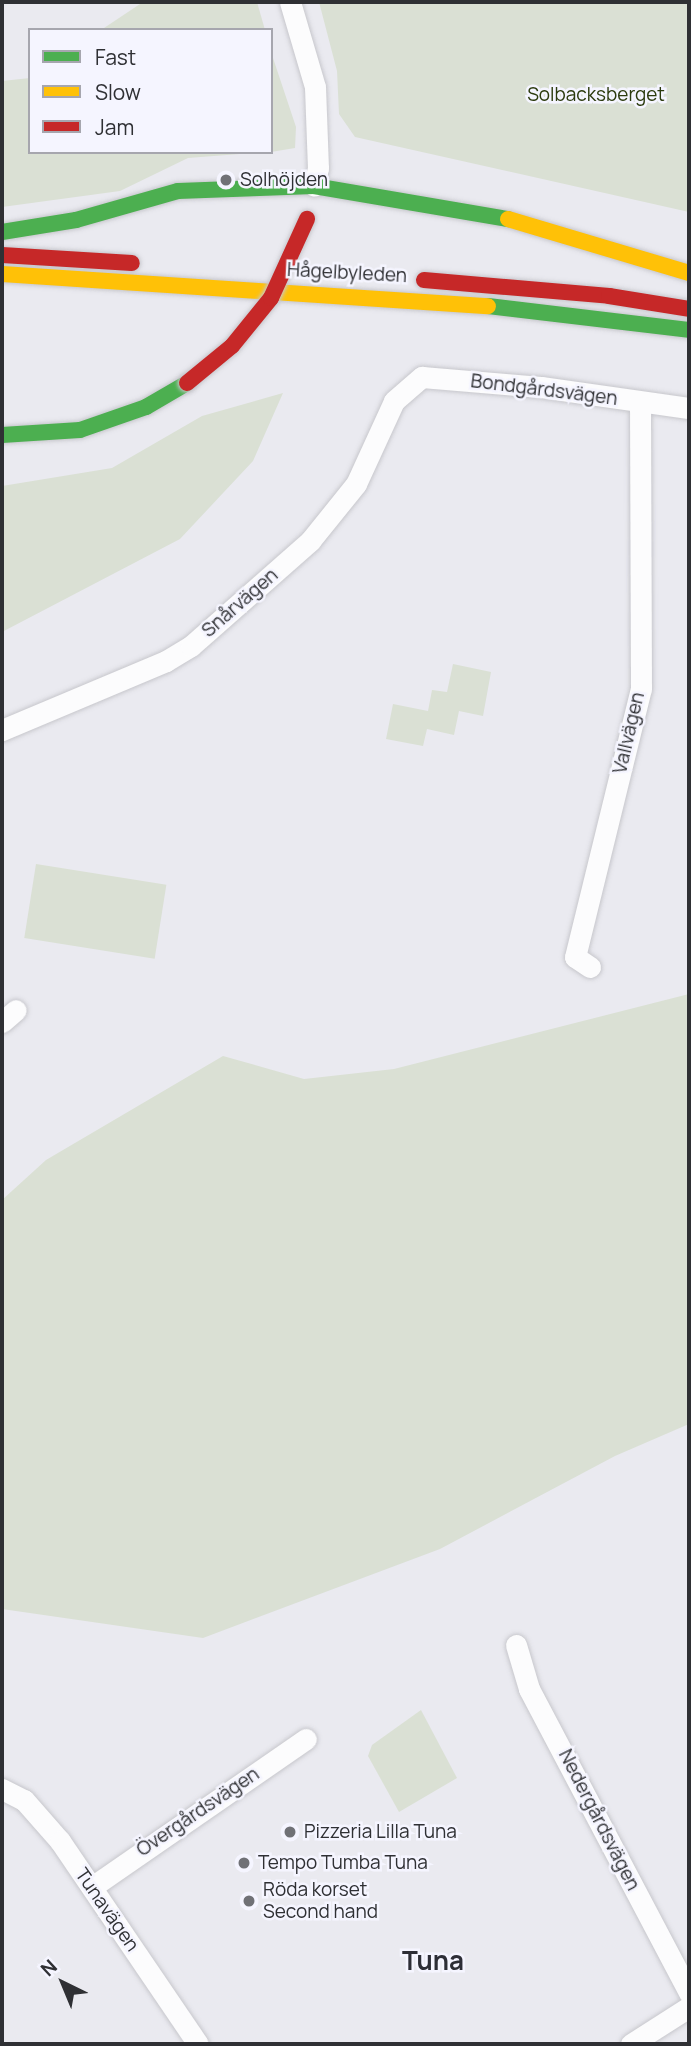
<!DOCTYPE html>
<html>
<head>
<meta charset="utf-8">
<style>
	body { margin:0 }
	#map { position:relative; width:691px; height:2046px; overflow:hidden; background:#eaeaf0; font-family:Manrope,sans-serif }
	div>[style] { position:absolute }
	.green>* { inset:0; background:#dae0d4; transform-origin:0 0 }
	.roads { filter:drop-shadow(0 0 2px #c7c7cc) drop-shadow(0 0 2px #c7c7cc) }
	.street>* { height:21px; margin:-10.5px; padding:0 10.5px; transform-origin:10.5px; border-radius:10.5px; background:#fcfcfd }
	.fast>* { height:16px; margin:-8px; padding:0 8px; transform-origin:8px; border-radius:8px; background:#4caf50 }
	.slow>* { height:16px; margin:-8px; padding:0 8px; transform-origin:8px; border-radius:8px; background:#ffc107 }
	.jam>* { height:16px; margin:-8px; padding:0 8px; transform-origin:8px; border-radius:8px; background:#c62828 }
	.bridges { filter:drop-shadow(0 0 2px #c7c7cc) drop-shadow(0 0 2px #c7c7cc) }
	.jam-bridge>* { height:16px; margin:-8px; padding:0 8px; transform-origin:8px; border-radius:8px; background:#c62828 }
	.dots>* { width:19px; height:19px; translate:-50% -50%; box-sizing:border-box; border:4px solid #f5f5ff; border-radius:50% }
	span { translate:-50% -50%; white-space:nowrap; text-align:center; line-height:1.15; -webkit-text-stroke:5px #f5f5ff; paint-order:stroke }
	.park-label { font-size:19px; color:#2c3b0e }
	.poi-label { font-size:19px; color:#2f3034 }
	.left { translate:0 -50%; text-align:left }
	.street-label { font-size:19px; color:#2f3034 }
	.district-label { font-size:26px; color:#2d2e36; font-weight:700 }
	.frame { position:absolute; inset:0; border:4px solid #2f3034; pointer-events:none }
	.legend { position:absolute; left:28px; top:28px; width:245px; height:126px; box-sizing:border-box; background:#f5f5ff; border:2px solid #a6a6ae; margin:0; padding:9px 12px; list-style:none; font-size:21px; color:#2f3034 }
	.legend li { display:flex; align-items:center; gap:14px; height:35px }
	.legend b { width:35px; border:2px solid #a6a6ae }
	.north { position:absolute; left:28px; top:1948px; width:70px; height:70px; -webkit-text-stroke:5px #f5f5ff; paint-order:stroke; rotate:317deg; font-size:19px; font-weight:700; line-height:28px; text-align:center; color:#2f3034 }
	.north::after { content:''; display:block; margin:auto; width:24px; height:32px; background:#2f3034; clip-path:polygon(50% 0,100% 100%,50% 72%,0 100%) }
</style>
</head>
<body>
<div id="map">
	<div class="green">
		<i style="clip-path:polygon(143px 2px,257px 2px,265px 30px,101px 30px)"></i>
		<i style="clip-path:polygon(319px 2px,689px 2px,689px 212px,355px 137px,339px 114px,337px 71px)"></i>
		<i style="clip-path:polygon(271px 52px,296px 127px,295px 148px,271px 152px)"></i>
		<i style="clip-path:polygon(30px 78px,30px 152px,266px 152px,188px 158px,120px 191px,2px 207px,2px 81px)"></i>
		<i style="clip-path:polygon(283px 393px,253px 461px,180px 539px,2px 632px,2px 486px,112px 468px,202px 416px)"></i>
		<i style="clip-path:polygon(453px 664px,491px 672px,483px 716px,459px 711px,454px 735px,427px 729px,423px 746px,386px 739px,393px 704px,428px 711px,432px 690px,447px 692px)"></i>
		<i style="left:36px;top:864px;width:132px;height:75px;rotate:9deg"></i>
		<i style="clip-path:polygon(689px 994px,689px 1424px,615px 1456px,440px 1549px,203px 1638px,2px 1609px,2px 1200px,46px 1160px,223px 1056px,304px 1079px,394px 1069px)"></i>
		<i style="clip-path:polygon(421px 1710px,457px 1778px,399px 1812px,368px 1756px,372px 1745px)"></i>
	</div>
	<div class="roads">
		<div class="street">
			<i style="left:290px;top:2px;width:89px;rotate:73.6deg"></i>
			<i style="left:315px;top:87px;width:81px;rotate:87.9deg"></i>
			<i style="left:318px;top:168px;width:18px;rotate:103deg"></i>
			<i style="left:2px;top:730px;width:178px;rotate:-22.8deg"></i>
			<i style="left:166px;top:661px;width:29px;rotate:-31deg"></i>
			<i style="left:191px;top:646px;width:159px;rotate:-41.4deg"></i>
			<i style="left:310px;top:541px;width:73px;rotate:-51.1deg"></i>
			<i style="left:356px;top:484px;width:91px;rotate:-65.4deg"></i>
			<i style="left:394px;top:401px;width:37px;rotate:-41deg"></i>
			<i style="left:422px;top:377px;width:119px;rotate:4.8deg"></i>
			<i style="left:541px;top:387px;width:149px;rotate:8.1deg"></i>
			<i style="left:590px;top:967px;width:18px;rotate:-146deg"></i>
			<i style="left:575px;top:957px;width:276px;rotate:-76.2deg"></i>
			<i style="left:641px;top:689px;width:287px;rotate:-90.2deg"></i>
			<i style="left:2px;top:1022px;width:18px;rotate:-41deg"></i>
			<i style="left:516px;top:1645px;width:46px;rotate:73.5deg"></i>
			<i style="left:529px;top:1689px;width:344px;rotate:62.2deg"></i>
			<i style="left:2px;top:1789px;width:25px;rotate:27deg"></i>
			<i style="left:24px;top:1800px;width:55px;rotate:48.7deg"></i>
			<i style="left:60px;top:1841px;width:245px;rotate:55.8deg"></i>
			<i style="left:92px;top:1887px;width:260px;rotate:-34.7deg"></i>
			<i style="left:631px;top:2044px;width:69px;rotate:-32.5deg"></i>
		</div>
		<div class="fast">
			<i style="left:2px;top:232px;width:75px;rotate:-9.2deg"></i>
			<i style="left:76px;top:220px;width:106px;rotate:-15.9deg"></i>
			<i style="left:178px;top:191px;width:136px;rotate:-2.1deg"></i>
			<i style="left:314px;top:186px;width:197px;rotate:9.7deg"></i>
			<i style="left:488px;top:306px;width:202px;rotate:6.8deg"></i>
			<i style="left:2px;top:435px;width:78px;rotate:-3.7deg"></i>
			<i style="left:80px;top:430px;width:70px;rotate:-19.2deg"></i>
			<i style="left:146px;top:407px;width:48px;rotate:-30.3deg"></i>
		</div>
		<div class="slow">
			<i style="left:508px;top:219px;width:189px;rotate:16.6deg"></i>
			<i style="left:2px;top:274px;width:487px;rotate:3.8deg"></i>
		</div>
		<div class="jam">
			<i style="left:2px;top:255px;width:130px;rotate:3.5deg"></i>
			<i style="left:424px;top:280px;width:186px;rotate:4.9deg"></i>
			<i style="left:609px;top:296px;width:81px;rotate:9.2deg"></i>
		</div>
	</div>
	<div class="bridges">
		<div class="jam-bridge">
			<i style="left:187px;top:383px;width:58px;rotate:-39.4deg"></i>
			<i style="left:232px;top:346px;width:62px;rotate:-50.9deg"></i>
			<i style="left:271px;top:298px;width:87px;rotate:-65.5deg"></i>
		</div>
	</div>
	<div class="dots">
		<i style="left:226px;top:180px;background:#707176"></i>
		<i style="left:290px;top:1832px;background:#707176"></i>
		<i style="left:244px;top:1863px;background:#707176"></i>
		<i style="left:249px;top:1901px;background:#707176"></i>
	</div>
	<div class="park-label">
		<span style="left:596px;top:95px">Solbacksberget</span>
	</div>
	<div class="poi-label">
		<span class="left" style="left:240px;top:180px">Solhöjden</span>
		<span class="left" style="left:304px;top:1832px">Pizzeria Lilla Tuna</span>
		<span class="left" style="left:258px;top:1863px">Tempo Tumba Tuna</span>
		<span class="left" style="left:263px;top:1901px">Röda korset<br>Second hand</span>
	</div>
	<div class="street-label">
		<span style="left:347px;top:273px;rotate:3deg">Hågelbyleden</span>
		<span style="left:544px;top:390px;rotate:7deg">Bondgårdsvägen</span>
		<span style="left:240px;top:603px;rotate:-41deg">Snårvägen</span>
		<span style="left:629px;top:733px;rotate:-77deg">Vallvägen</span>
		<span style="left:198px;top:1812px;rotate:-34deg">Övergårdsvägen</span>
		<span style="left:599px;top:1820px;rotate:63deg">Nedergårdsvägen</span>
		<span style="left:107px;top:1910px;rotate:55deg">Tunavägen</span>
	</div>
	<div class="district-label">
		<span style="left:433px;top:1961px">Tuna</span>
	</div>
	<div class="frame"></div>
	<ul class="legend">
	<li><b style="height:9px;background:#4caf50"></b>Fast</li>
	<li><b style="height:9px;background:#ffc107"></b>Slow</li>
	<li><b style="height:9px;background:#c62828"></b>Jam</li>
	</ul>
	<div class="north">N</div>
</div>
</body>
</html>
